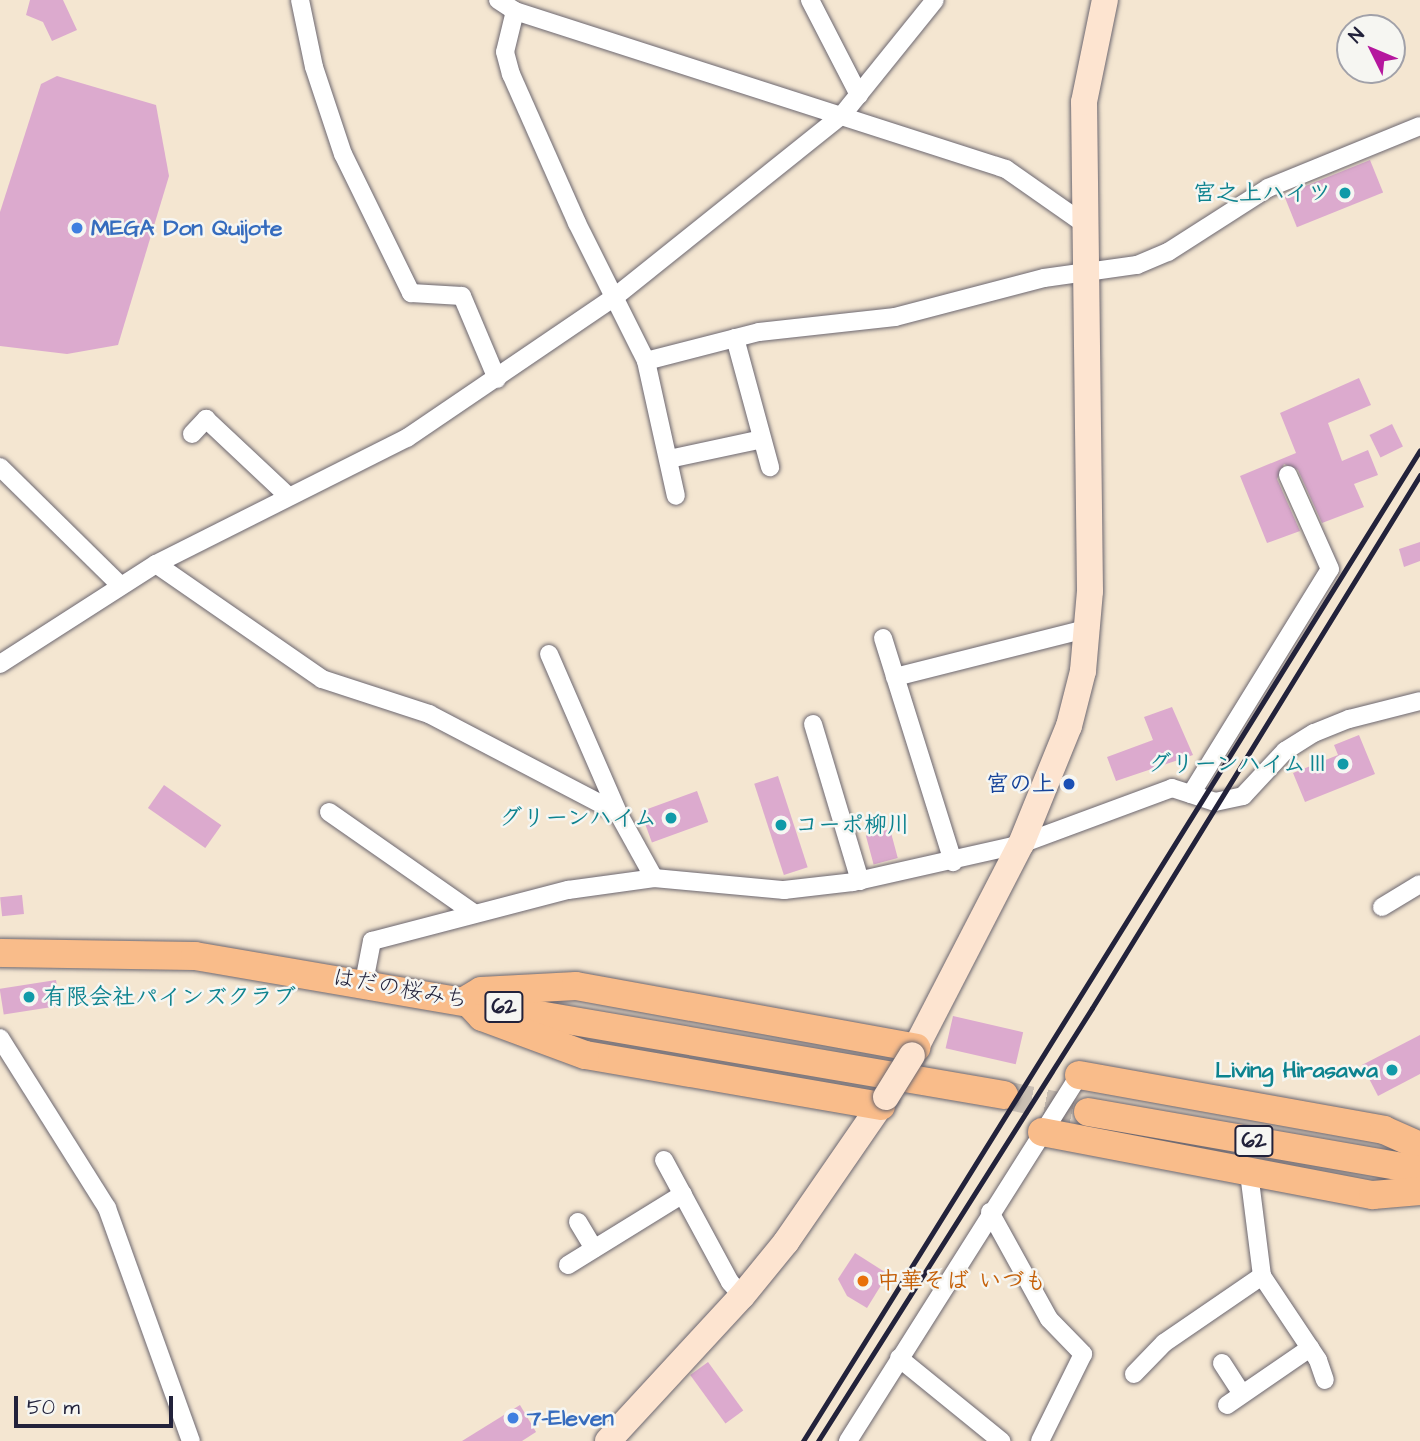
<!DOCTYPE html>
<html>
<head>
<meta charset="utf-8">
<style>
	body { margin:0 }
	#map { position:relative; width:1420px; height:1441px; overflow:hidden; background:#f4e6d1; font-family:"Architects Daughter","Klee One",sans-serif }
	div>[style] { position:absolute }
	.building>* { inset:0; background:#dcaace; transform-origin:0 0 }
	.primary-tunnel>* { height:28px; margin-top:-14px; transform-origin:0; background:repeating-linear-gradient(90deg,#cabfb3 0 28px,transparent 0 42px) }
	.roads { filter:drop-shadow(0 0 2px #6c6770) drop-shadow(0 0 2px #6c6770) }
	.street>* { height:18px; margin:-9px; padding:0 9px; transform-origin:9px; border-radius:9px; background:#fff }
	.secondary>* { height:26px; margin:-13px; padding:0 13px; transform-origin:13px; border-radius:13px; background:#fde4d0 }
	.primary>* { height:28px; margin:-14px; padding:0 14px; transform-origin:14px; border-radius:14px; background:#f9bc8a }
	.rail>* { height:5px; margin:-2.5px; padding:0 2.5px; transform-origin:2.5px; border-radius:2.5px; background:#22223b }
	.bridges { filter:drop-shadow(0 0 2px #6c6770) drop-shadow(0 0 2px #6c6770) }
	.secondary-bridge>* { height:26px; margin:-13px; padding:0 13px; transform-origin:13px; border-radius:13px; background:#fde4d0 }
	.dots>* { width:19px; height:19px; translate:-50% -50%; box-sizing:border-box; border:4px solid #f6f6f2; border-radius:50% }
	span { translate:-50% -50%; white-space:nowrap; text-align:center; line-height:1.15; -webkit-text-stroke:5px #f6f6f2; paint-order:stroke }
	.shield-label span { padding:2px 5px; background:#f6f6f2; border:2px solid; border-radius:5px; -webkit-text-stroke-width:0 }
	.shield-label { font-size:21px; color:#22223b; font-weight:700 }
	.culture-label { font-size:23px; color:#0d838f; font-weight:700 }
	.right { translate:-100% -50%; text-align:right }
	.left { translate:0 -50%; text-align:left }
	.shop-label { font-size:23px; color:#366cbe; font-weight:700 }
	.transit-label { font-size:23px; color:#164399; font-weight:700 }
	.street-label { font-size:23px; color:#22223b }
	.food-label { font-size:23px; color:#c56008; font-weight:700 }
	.north { position:absolute; left:1336px; top:14px; width:70px; height:70px; box-sizing:border-box; background:#f6f6f2; border:2px solid #a1a1a9; border-radius:50%; rotate:313deg; font-size:19px; font-weight:700; line-height:28px; text-align:center; color:#22223b }
	.north::after { content:''; display:block; margin:auto; width:24px; height:32px; background:#b5179e; clip-path:polygon(50% 0,100% 100%,50% 72%,0 100%) }
	.scale { position:absolute; left:14px; top:1396px; width:159px; height:32px; box-sizing:border-box; border:4px solid #22223b; border-top:0; padding-left:9px; font-size:21px; line-height:24px; white-space:nowrap; color:#22223b; -webkit-text-stroke:5px #f6f6f2; paint-order:stroke }
</style>
</head>
<body>
<div id="map">
	<div class="building">
		<i style="clip-path:polygon(30px 0,63px 0,77px 30px,52px 41px,43px 22px,26px 15px)"></i>
		<i style="clip-path:polygon(57px 76px,156px 105px,169px 176px,118px 345px,67px 354px,0 346px,0 212px,41px 84px)"></i>
		<i style="left:1370px;top:160px;width:35px;height:93px;rotate:68deg"></i>
		<i style="clip-path:polygon(1359px 378px,1371px 405px,1328px 423px,1342px 461px,1368px 450px,1378px 475px,1354px 484px,1364px 507px,1322px 523px,1298px 470px,1284px 464px,1277px 479px,1300px 531px,1267px 543px,1240px 476px,1296px 453px,1280px 413px)"></i>
		<i style="left:1392px;top:424px;width:25px;height:25px;rotate:64deg"></i>
		<i style="clip-path:polygon(1420px 542px,1420px 561px,1404px 567px,1399px 549px)"></i>
		<i style="clip-path:polygon(1172px 707px,1193px 755px,1116px 781px,1107px 757px,1153px 740px,1144px 717px)"></i>
		<i style="clip-path:polygon(1359px 735px,1375px 774px,1305px 802px,1293px 773px,1338px 755px,1334px 745px)"></i>
		<i style="left:778px;top:776px;width:96px;height:25px;rotate:72deg"></i>
		<i style="left:164px;top:785px;width:70px;height:28px;rotate:35deg"></i>
		<i style="left:697px;top:791px;width:33px;height:60px;rotate:70deg"></i>
		<i style="left:890px;top:829px;width:30px;height:25px;rotate:75deg"></i>
		<i style="left:22px;top:895px;width:19px;height:22px;rotate:84deg"></i>
		<i style="left:56px;top:980px;width:26px;height:57px;rotate:81deg"></i>
		<i style="left:953px;top:1016px;width:72px;height:33px;rotate:13deg"></i>
		<i style="clip-path:polygon(1420px 1035px,1420px 1074px,1378px 1096px,1362px 1065px)"></i>
		<i style="clip-path:polygon(855px 1253px,888px 1274px,867px 1308px,847px 1296px,838px 1279px)"></i>
		<i style="left:708px;top:1362px;width:60px;height:22px;rotate:54deg"></i>
		<i style="clip-path:polygon(520px 1405px,536px 1432px,522px 1441px,462px 1441px)"></i>
	</div>
	<div class="primary-tunnel">
		<i style="left:1004px;top:1095px;width:86px;rotate:11.4deg"></i>
	</div>
	<div class="roads">
		<div class="street">
			<i style="left:300px;top:0;width:68px;rotate:78.2deg"></i>
			<i style="left:314px;top:67px;width:92px;rotate:71.6deg"></i>
			<i style="left:343px;top:154px;width:155px;rotate:63.9deg"></i>
			<i style="left:411px;top:293px;width:51px;rotate:3.4deg"></i>
			<i style="left:462px;top:296px;width:90px;rotate:67.1deg"></i>
			<i style="left:498px;top:0;width:20px;rotate:33deg"></i>
			<i style="left:515px;top:11px;width:516px;rotate:17.84deg"></i>
			<i style="left:1006px;top:169px;width:94px;rotate:35deg"></i>
			<i style="left:810px;top:0;width:107px;rotate:62.7deg"></i>
			<i style="left:515px;top:11px;width:42px;rotate:103.7deg"></i>
			<i style="left:505px;top:52px;width:23px;rotate:75deg"></i>
			<i style="left:511px;top:74px;width:163px;rotate:66.1deg"></i>
			<i style="left:577px;top:223px;width:154px;rotate:63.4deg"></i>
			<i style="left:646px;top:361px;width:138px;rotate:77.5deg"></i>
			<i style="left:735px;top:338px;width:134px;rotate:74.8deg"></i>
			<i style="left:646px;top:361px;width:117px;rotate:-14.4deg"></i>
			<i style="left:759px;top:332px;width:137px;rotate:-6.3deg"></i>
			<i style="left:895px;top:317px;width:154px;rotate:-14.7deg"></i>
			<i style="left:1044px;top:278px;width:94px;rotate:-8deg"></i>
			<i style="left:1137px;top:265px;width:34px;rotate:-23deg"></i>
			<i style="left:1168px;top:252px;width:119px;rotate:-32.6deg"></i>
			<i style="left:1268px;top:188px;width:164px;rotate:-22.2deg"></i>
			<i style="left:192px;top:434px;width:21px;rotate:-47deg"></i>
			<i style="left:206px;top:419px;width:112px;rotate:43.2deg"></i>
			<i style="left:669px;top:459px;width:95px;rotate:-12.1deg"></i>
			<i style="left:0;top:467px;width:168px;rotate:44.5deg"></i>
			<i style="left:156px;top:564px;width:202px;rotate:34.7deg"></i>
			<i style="left:322px;top:679px;width:113px;rotate:18.1deg"></i>
			<i style="left:429px;top:714px;width:213px;rotate:27.6deg"></i>
			<i style="left:883px;top:638px;width:235px;rotate:72.6deg"></i>
			<i style="left:549px;top:654px;width:173px;rotate:66.5deg"></i>
			<i style="left:618px;top:813px;width:74px;rotate:61deg"></i>
			<i style="left:0;top:664px;width:185px;rotate:-32.7deg"></i>
			<i style="left:156px;top:564px;width:281px;rotate:-26.7deg"></i>
			<i style="left:407px;top:438px;width:253px;rotate:-34.2deg"></i>
			<i style="left:616px;top:296px;width:291px;rotate:-38.7deg"></i>
			<i style="left:843px;top:114px;width:146px;rotate:-51.1deg"></i>
			<i style="left:895px;top:677px;width:201px;rotate:-14.1deg"></i>
			<i style="left:813px;top:724px;width:164px;rotate:73.3deg"></i>
			<i style="left:1191px;top:794px;width:264px;rotate:-58.3deg"></i>
			<i style="left:1330px;top:569px;width:103px;rotate:-114.1deg"></i>
			<i style="left:329px;top:812px;width:177px;rotate:34.9deg"></i>
			<i style="left:1382px;top:907px;width:44px;rotate:-31.2deg"></i>
			<i style="left:364px;top:982px;width:42px;rotate:-79deg"></i>
			<i style="left:372px;top:941px;width:203px;rotate:-14.6deg"></i>
			<i style="left:568px;top:890px;width:87px;rotate:-7.9deg"></i>
			<i style="left:654px;top:878px;width:131px;rotate:5.3deg"></i>
			<i style="left:784px;top:890px;width:69px;rotate:-6.6deg"></i>
			<i style="left:853px;top:882px;width:172px;rotate:-12.7deg"></i>
			<i style="left:1021px;top:844px;width:161px;rotate:-20.3deg"></i>
			<i style="left:1172px;top:788px;width:45px;rotate:18deg"></i>
			<i style="left:1215px;top:802px;width:29px;rotate:-12deg"></i>
			<i style="left:1243px;top:796px;width:62px;rotate:-47deg"></i>
			<i style="left:1285px;top:751px;width:34px;rotate:-32deg"></i>
			<i style="left:1314px;top:733px;width:38px;rotate:-22deg"></i>
			<i style="left:1349px;top:719px;width:73px;rotate:-14.2deg"></i>
			<i style="left:0;top:1038px;width:201px;rotate:57.8deg"></i>
			<i style="left:107px;top:1208px;width:248px;rotate:70.2deg"></i>
			<i style="left:664px;top:1160px;width:139px;rotate:61.6deg"></i>
			<i style="left:730px;top:1282px;width:18px;rotate:49deg"></i>
			<i style="left:1249px;top:1173px;width:104px;rotate:82.8deg"></i>
			<i style="left:1262px;top:1276px;width:101px;rotate:56.3deg"></i>
			<i style="left:1318px;top:1360px;width:21px;rotate:71deg"></i>
			<i style="left:990px;top:1212px;width:122px;rotate:61.1deg"></i>
			<i style="left:1049px;top:1319px;width:49px;rotate:45.8deg"></i>
			<i style="left:1083px;top:1354px;width:97px;rotate:116.3deg"></i>
			<i style="left:578px;top:1222px;width:31px;rotate:59deg"></i>
			<i style="left:568px;top:1265px;width:135px;rotate:-31.7deg"></i>
			<i style="left:899px;top:1358px;width:132px;rotate:39.1deg"></i>
			<i style="left:1222px;top:1363px;width:37px;rotate:57deg"></i>
			<i style="left:1134px;top:1374px;width:43px;rotate:-45.9deg"></i>
			<i style="left:1164px;top:1343px;width:119px;rotate:-34.4deg"></i>
			<i style="left:1227px;top:1405px;width:101px;rotate:-34.5deg"></i>
			<i style="left:848px;top:1441px;width:433px;rotate:-57.7deg"></i>
		</div>
		<div class="secondary">
			<i style="left:912px;top:1055px;width:237px;rotate:-62.7deg"></i>
			<i style="left:1021px;top:844px;width:127px;rotate:-67.9deg"></i>
			<i style="left:1069px;top:726px;width:57px;rotate:-75.7deg"></i>
			<i style="left:1083px;top:671px;width:80px;rotate:-85deg"></i>
			<i style="left:1090px;top:591px;width:489px;rotate:-90.7deg"></i>
			<i style="left:1084px;top:102px;width:104px;rotate:-78.4deg"></i>
			<i style="left:608px;top:1441px;width:197px;rotate:-47.3deg"></i>
			<i style="left:742px;top:1296px;width:70px;rotate:-50.8deg"></i>
			<i style="left:786px;top:1242px;width:176px;rotate:-55.4deg"></i>
		</div>
		<div class="primary">
			<i style="left:0;top:953px;width:195px;rotate:0.9deg"></i>
			<i style="left:195px;top:956px;width:821px;rotate:9.75deg"></i>
			<i style="left:1079px;top:1075px;width:310px;rotate:10.2deg"></i>
			<i style="left:1384px;top:1130px;width:39px;rotate:24deg"></i>
			<i style="left:881px;top:1106px;width:300px;rotate:-170.2deg"></i>
			<i style="left:585px;top:1055px;width:110px;rotate:-159.7deg"></i>
			<i style="left:482px;top:1017px;width:23px;rotate:-133deg"></i>
			<i style="left:466px;top:1000px;width:17px;rotate:-31deg"></i>
			<i style="left:481px;top:991px;width:95px;rotate:-3deg"></i>
			<i style="left:576px;top:986px;width:346px;rotate:10.3deg"></i>
			<i style="left:1088px;top:1112px;width:337px;rotate:9.9deg"></i>
			<i style="left:1042px;top:1132px;width:337px;rotate:10.8deg"></i>
			<i style="left:1373px;top:1195px;width:47px;rotate:-4.9deg"></i>
		</div>
	</div>
	<div class="rail">
		<i style="left:803px;top:1441px;width:1167px;rotate:-58.09deg"></i>
		<i style="left:818px;top:1441px;width:512px;rotate:-57.67deg"></i>
		<i style="left:1092px;top:1008px;width:626px;rotate:-58.39deg"></i>
	</div>
	<div class="bridges">
		<div class="secondary-bridge">
			<i style="left:886px;top:1097px;width:49px;rotate:-58.2deg"></i>
		</div>
	</div>
	<div class="dots">
		<i style="left:1345px;top:193px;background:#0f9aa8"></i>
		<i style="left:77px;top:228px;background:#3f7fe0"></i>
		<i style="left:1343px;top:764px;background:#0f9aa8"></i>
		<i style="left:1069px;top:784px;background:#1a4fb4"></i>
		<i style="left:671px;top:818px;background:#0f9aa8"></i>
		<i style="left:781px;top:825px;background:#0f9aa8"></i>
		<i style="left:29px;top:997px;background:#0f9aa8"></i>
		<i style="left:1392px;top:1070px;background:#0f9aa8"></i>
		<i style="left:863px;top:1281px;background:#e8710a"></i>
		<i style="left:513px;top:1418px;background:#3f7fe0"></i>
	</div>
	<div class="shield-label">
		<span style="left:504px;top:1007px">62</span>
		<span style="left:1254px;top:1141px">62</span>
	</div>
	<div class="culture-label">
		<span class="right" style="left:1331px;top:193px">宮之上ハイツ</span>
		<span class="right" style="left:1329px;top:764px">グリーンハイムⅢ</span>
		<span class="right" style="left:657px;top:818px">グリーンハイム</span>
		<span class="left" style="left:795px;top:825px">コーポ柳川</span>
		<span class="left" style="left:43px;top:997px">有限会社パインズクラブ</span>
		<span class="right" style="left:1378px;top:1070px">Living Hirasawa</span>
	</div>
	<div class="shop-label">
		<span class="left" style="left:91px;top:228px">MEGA Don Quijote</span>
		<span class="left" style="left:527px;top:1418px">7-Eleven</span>
	</div>
	<div class="transit-label">
		<span class="right" style="left:1055px;top:784px">宮の上</span>
	</div>
	<div class="street-label">
		<span style="left:400px;top:989px;rotate:10deg">はだの桜みち</span>
	</div>
	<div class="food-label">
		<span class="left" style="left:877px;top:1281px">中華そば いづも</span>
	</div>
	<div class="north">N</div>
	<div class="scale">50 m</div>
</div>
</body>
</html>
